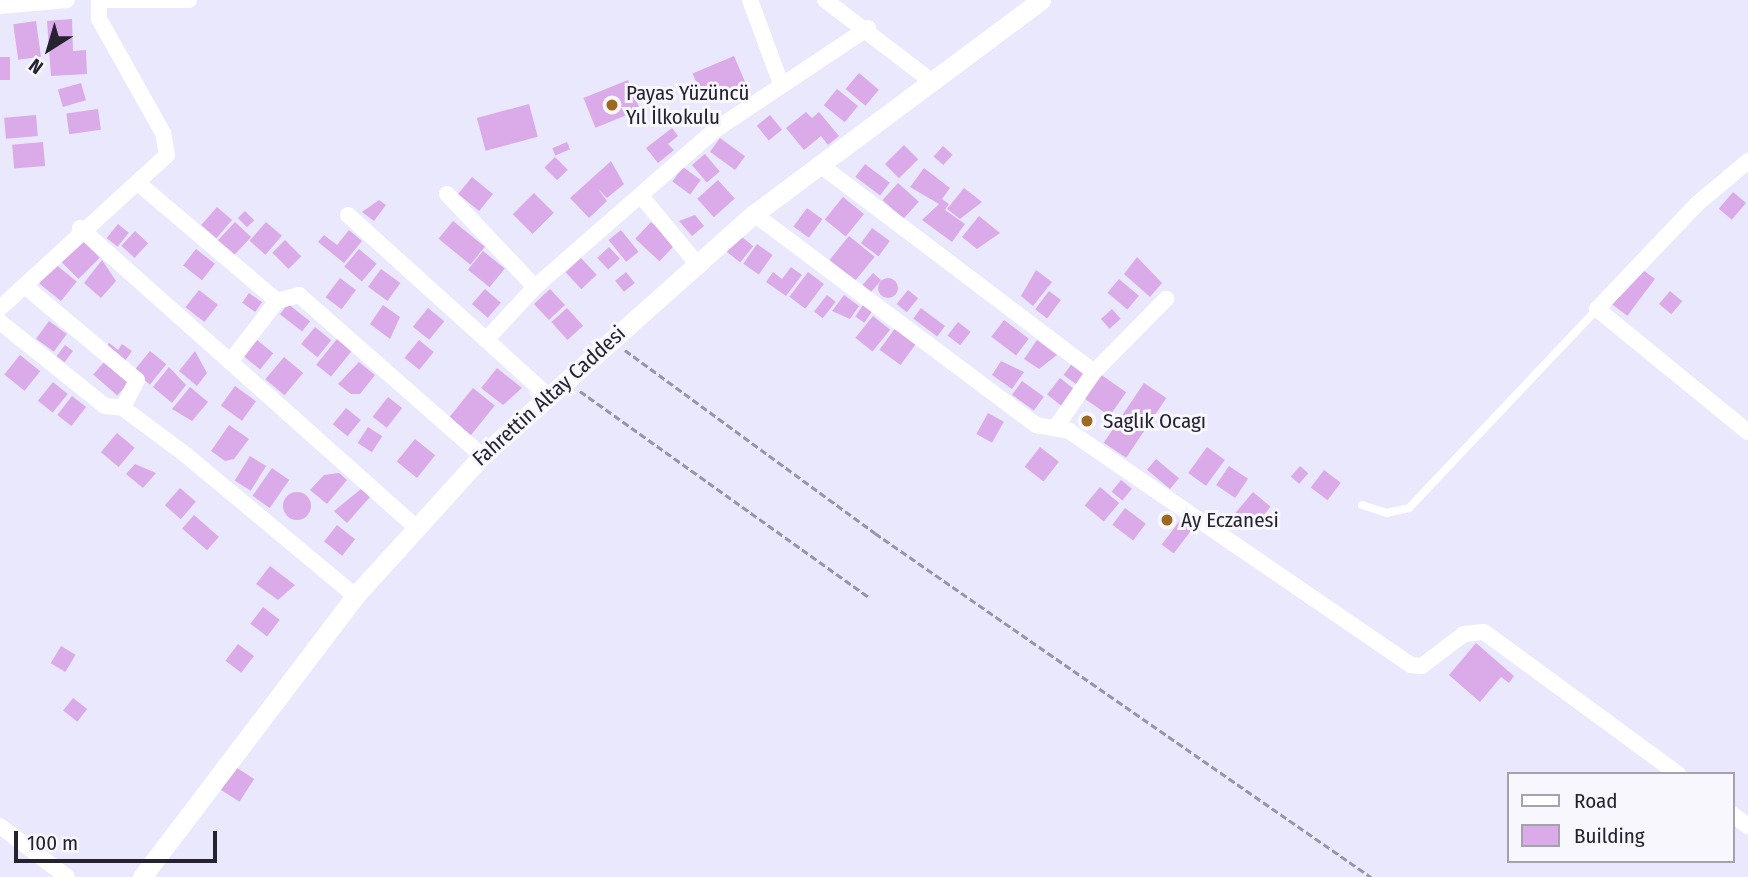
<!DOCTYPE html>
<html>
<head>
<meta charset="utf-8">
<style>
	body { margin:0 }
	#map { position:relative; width:1748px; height:877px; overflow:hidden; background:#eae8fd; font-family:"Fira Sans Condensed",sans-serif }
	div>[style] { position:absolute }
	.building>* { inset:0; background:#daaae9; transform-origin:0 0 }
	.round { border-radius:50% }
	.path>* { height:2.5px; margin-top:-1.25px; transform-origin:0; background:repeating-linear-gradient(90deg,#9795a7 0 7px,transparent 0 10.5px) }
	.service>* { height:8px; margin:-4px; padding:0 4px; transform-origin:4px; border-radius:4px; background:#fff }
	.minor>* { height:16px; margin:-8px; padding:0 8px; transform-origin:8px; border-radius:8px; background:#fff }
	.tertiary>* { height:19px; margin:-9.5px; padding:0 9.5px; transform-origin:9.5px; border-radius:9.5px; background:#fff }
	.dots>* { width:19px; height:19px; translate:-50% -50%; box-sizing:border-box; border:4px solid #f8f7fe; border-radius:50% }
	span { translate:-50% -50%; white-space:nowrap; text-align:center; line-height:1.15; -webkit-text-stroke:6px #f8f7fe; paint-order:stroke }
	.poi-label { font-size:21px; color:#252330 }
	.left { translate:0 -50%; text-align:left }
	.street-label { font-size:21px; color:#252330 }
	.legend { position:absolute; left:1507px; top:772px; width:228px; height:91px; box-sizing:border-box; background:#f8f7fe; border:2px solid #a4a2ac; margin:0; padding:9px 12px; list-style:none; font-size:21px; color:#252330 }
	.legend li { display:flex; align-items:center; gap:14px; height:35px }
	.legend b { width:35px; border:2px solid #a4a2ac }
	.north { position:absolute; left:14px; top:14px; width:70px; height:70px; -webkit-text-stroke:5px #f8f7fe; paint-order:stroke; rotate:217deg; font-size:19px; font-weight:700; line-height:28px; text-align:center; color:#252330 }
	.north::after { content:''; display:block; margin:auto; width:24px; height:32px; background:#252330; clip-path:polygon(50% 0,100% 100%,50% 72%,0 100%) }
	.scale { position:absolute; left:14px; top:831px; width:203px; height:32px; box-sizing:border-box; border:4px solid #252330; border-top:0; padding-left:9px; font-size:21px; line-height:24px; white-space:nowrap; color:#252330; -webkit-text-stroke:5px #f8f7fe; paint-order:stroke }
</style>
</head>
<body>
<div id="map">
	<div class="building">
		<i style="clip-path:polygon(72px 19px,73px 51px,86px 50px,87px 74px,51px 76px,47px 21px)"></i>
		<i style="left:36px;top:21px;width:36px;height:23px;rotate:82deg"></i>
		<i style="left:734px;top:56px;width:30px;height:45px;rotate:67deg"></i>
		<i style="left:10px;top:57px;width:23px;height:10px;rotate:90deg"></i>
		<i style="left:859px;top:73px;width:26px;height:21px;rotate:40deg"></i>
		<i style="left:628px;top:80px;width:32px;height:48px;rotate:68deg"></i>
		<i style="left:81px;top:83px;width:18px;height:24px;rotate:74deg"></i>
		<i style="left:837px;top:89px;width:27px;height:21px;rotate:39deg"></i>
		<i style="left:529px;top:104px;width:34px;height:54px;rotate:75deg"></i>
		<i style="left:98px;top:109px;width:21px;height:32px;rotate:82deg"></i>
		<i style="clip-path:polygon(806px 112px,812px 118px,819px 112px,839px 136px,828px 145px,821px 136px,804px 150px,786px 128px)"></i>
		<i style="left:36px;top:115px;width:21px;height:32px;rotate:85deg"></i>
		<i style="left:770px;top:115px;width:19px;height:17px;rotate:51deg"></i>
		<i style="clip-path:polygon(672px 128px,678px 136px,668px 144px,674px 150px,658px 163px,646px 148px)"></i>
		<i style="left:720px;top:138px;width:31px;height:17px;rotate:36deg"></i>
		<i style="left:43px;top:142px;width:24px;height:31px;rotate:85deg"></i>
		<i style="left:567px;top:142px;width:8px;height:16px;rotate:67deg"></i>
		<i style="left:904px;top:145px;width:20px;height:27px;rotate:45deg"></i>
		<i style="left:943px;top:146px;width:13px;height:14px;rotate:42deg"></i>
		<i style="left:705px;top:154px;width:23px;height:17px;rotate:50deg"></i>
		<i style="left:555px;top:157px;width:18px;height:15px;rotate:45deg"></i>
		<i style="clip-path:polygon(611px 161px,624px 184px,607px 198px,598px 189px,607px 201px,589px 218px,570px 198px)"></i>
		<i style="left:865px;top:164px;width:31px;height:16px;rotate:37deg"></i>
		<i style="left:683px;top:167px;width:22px;height:18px;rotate:36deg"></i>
		<i style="clip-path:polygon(924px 168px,950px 188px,942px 199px,949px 204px,945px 210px,965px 224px,952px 242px,922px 220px,939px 204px,910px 187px)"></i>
		<i style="left:472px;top:177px;width:27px;height:22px;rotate:39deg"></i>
		<i style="left:718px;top:180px;width:25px;height:28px;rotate:48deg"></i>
		<i style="left:898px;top:183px;width:28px;height:23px;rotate:42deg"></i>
		<i style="clip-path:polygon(964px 188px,982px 202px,960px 219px,947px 209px)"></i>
		<i style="left:1733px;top:192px;width:17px;height:22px;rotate:40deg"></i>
		<i style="left:534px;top:193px;width:28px;height:30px;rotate:45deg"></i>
		<i style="left:843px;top:197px;width:27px;height:29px;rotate:39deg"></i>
		<i style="clip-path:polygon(379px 200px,386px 205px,374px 221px,362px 212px)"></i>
		<i style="left:217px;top:207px;width:20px;height:24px;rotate:41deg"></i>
		<i style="left:807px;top:208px;width:19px;height:23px;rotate:36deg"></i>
		<i style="left:245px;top:211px;width:13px;height:10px;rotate:45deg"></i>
		<i style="clip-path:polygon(695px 215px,704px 226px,692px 236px,679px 221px)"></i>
		<i style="clip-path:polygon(979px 216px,1000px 233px,977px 249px,962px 237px)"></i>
		<i style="left:453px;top:221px;width:41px;height:23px;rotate:39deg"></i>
		<i style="left:235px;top:222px;width:22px;height:26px;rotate:43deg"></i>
		<i style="left:266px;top:222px;width:21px;height:25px;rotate:41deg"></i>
		<i style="left:651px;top:222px;width:33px;height:23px;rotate:43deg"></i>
		<i style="left:118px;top:224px;width:14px;height:18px;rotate:39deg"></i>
		<i style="left:872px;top:228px;width:22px;height:19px;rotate:36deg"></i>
		<i style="clip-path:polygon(349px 230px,362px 241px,344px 263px,318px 242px,324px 235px,337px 245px)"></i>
		<i style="left:621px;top:230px;width:28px;height:16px;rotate:51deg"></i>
		<i style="left:135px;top:231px;width:18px;height:20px;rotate:43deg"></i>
		<i style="left:737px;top:233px;width:21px;height:21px;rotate:39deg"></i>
		<i style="left:849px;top:236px;width:33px;height:31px;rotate:39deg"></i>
		<i style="left:82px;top:240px;width:25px;height:30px;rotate:45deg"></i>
		<i style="left:285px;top:240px;width:23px;height:18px;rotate:45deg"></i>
		<i style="left:757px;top:244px;width:19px;height:24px;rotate:35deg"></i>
		<i style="left:609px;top:247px;width:16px;height:16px;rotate:47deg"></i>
		<i style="left:196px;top:249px;width:24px;height:21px;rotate:38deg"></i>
		<i style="left:359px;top:249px;width:23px;height:23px;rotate:40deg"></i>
		<i style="left:483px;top:251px;width:28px;height:24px;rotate:39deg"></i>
		<i style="clip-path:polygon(1137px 257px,1162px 283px,1150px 297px,1124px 274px)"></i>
		<i style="left:581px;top:258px;width:23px;height:21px;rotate:47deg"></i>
		<i style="clip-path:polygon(102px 260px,116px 281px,101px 298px,84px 283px)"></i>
		<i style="left:55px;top:264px;width:28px;height:25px;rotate:39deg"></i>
		<i style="clip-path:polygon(791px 267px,802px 275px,786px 296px,766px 282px,773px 272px,782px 279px)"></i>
		<i style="left:1639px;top:267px;width:20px;height:46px;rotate:37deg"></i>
		<i style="left:381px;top:269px;width:24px;height:22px;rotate:36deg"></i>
		<i style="clip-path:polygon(1036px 270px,1052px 282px,1033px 306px,1021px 296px)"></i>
		<i style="left:626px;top:272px;width:14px;height:14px;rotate:51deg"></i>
		<i style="left:808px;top:272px;width:20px;height:31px;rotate:37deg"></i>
		<i style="left:873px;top:273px;width:11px;height:16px;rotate:41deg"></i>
		<i style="left:340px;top:278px;width:20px;height:24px;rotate:37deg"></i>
		<i class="round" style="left:878px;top:278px;width:20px;height:20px"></i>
		<i style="left:1119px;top:279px;width:26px;height:18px;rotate:40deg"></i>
		<i style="left:485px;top:289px;width:21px;height:20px;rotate:41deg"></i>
		<i style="left:550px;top:289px;width:22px;height:22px;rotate:47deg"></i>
		<i style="left:199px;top:290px;width:24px;height:22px;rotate:38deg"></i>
		<i style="left:908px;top:290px;width:13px;height:18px;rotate:39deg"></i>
		<i style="left:1049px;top:291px;width:15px;height:23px;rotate:37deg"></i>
		<i style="left:1670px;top:291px;width:16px;height:17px;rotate:40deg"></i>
		<i style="left:249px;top:293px;width:16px;height:12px;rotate:35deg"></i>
		<i style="left:827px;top:295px;width:11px;height:21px;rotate:38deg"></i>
		<i style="clip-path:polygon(844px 295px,859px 306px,850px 319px,832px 311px)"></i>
		<i style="left:288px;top:304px;width:28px;height:13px;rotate:38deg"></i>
		<i style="clip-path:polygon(383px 305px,400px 317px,390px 339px,370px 324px)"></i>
		<i style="left:863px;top:305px;width:11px;height:14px;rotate:34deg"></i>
		<i style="left:428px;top:308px;width:21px;height:24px;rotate:39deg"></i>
		<i style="left:567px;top:308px;width:24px;height:21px;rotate:48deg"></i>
		<i style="left:921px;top:308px;width:30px;height:13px;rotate:37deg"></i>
		<i style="left:1112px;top:309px;width:13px;height:15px;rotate:48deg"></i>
		<i style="left:873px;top:316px;width:22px;height:28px;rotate:39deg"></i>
		<i style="left:1004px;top:320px;width:31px;height:21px;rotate:37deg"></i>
		<i style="left:49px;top:321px;width:22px;height:22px;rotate:36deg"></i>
		<i style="left:958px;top:322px;width:16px;height:17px;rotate:38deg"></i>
		<i style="left:315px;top:327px;width:21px;height:22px;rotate:39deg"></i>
		<i style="left:896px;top:327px;width:26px;height:28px;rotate:36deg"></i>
		<i style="left:337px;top:339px;width:19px;height:33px;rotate:39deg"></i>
		<i style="left:257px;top:340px;width:21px;height:21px;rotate:39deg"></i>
		<i style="left:419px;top:340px;width:19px;height:23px;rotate:39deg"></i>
		<i style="clip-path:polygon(1037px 340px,1057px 355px,1039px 369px,1024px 359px)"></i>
		<i style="clip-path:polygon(109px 343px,118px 350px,122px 344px,132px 351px,125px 361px,105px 348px)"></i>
		<i style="left:65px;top:345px;width:10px;height:14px;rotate:37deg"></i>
		<i style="left:150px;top:351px;width:21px;height:26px;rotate:39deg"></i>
		<i style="clip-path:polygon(195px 351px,207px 373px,197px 386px,179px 371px)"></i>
		<i style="left:20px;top:355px;width:26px;height:25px;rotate:39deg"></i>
		<i style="left:284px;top:357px;width:25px;height:29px;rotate:40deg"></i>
		<i style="left:105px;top:361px;width:32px;height:18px;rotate:41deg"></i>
		<i style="clip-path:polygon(1001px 361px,1024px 372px,1012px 389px,992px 375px)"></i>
		<i style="clip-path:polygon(359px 362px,375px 375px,360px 394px,351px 394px,338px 384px)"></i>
		<i style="left:1073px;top:362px;width:17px;height:16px;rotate:36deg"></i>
		<i style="clip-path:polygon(169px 367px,186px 385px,172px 403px,153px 387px)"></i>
		<i style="clip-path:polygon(497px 368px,522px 388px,503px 405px,481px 388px)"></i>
		<i style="left:1100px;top:374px;width:32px;height:29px;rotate:35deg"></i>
		<i style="left:1060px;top:378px;width:18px;height:21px;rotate:38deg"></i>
		<i style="left:1022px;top:381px;width:27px;height:17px;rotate:36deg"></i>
		<i style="left:53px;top:382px;width:19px;height:24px;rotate:39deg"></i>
		<i style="left:1144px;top:383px;width:27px;height:72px;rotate:34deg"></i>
		<i style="left:235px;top:386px;width:26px;height:24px;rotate:36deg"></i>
		<i style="clip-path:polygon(190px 387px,208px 402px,192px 421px,172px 409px)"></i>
		<i style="left:473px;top:388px;width:28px;height:38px;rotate:39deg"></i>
		<i style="left:72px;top:396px;width:18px;height:24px;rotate:38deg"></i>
		<i style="left:388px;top:397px;width:18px;height:25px;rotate:38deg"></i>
		<i style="left:346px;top:408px;width:19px;height:21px;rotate:39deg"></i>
		<i style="left:988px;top:413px;width:18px;height:24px;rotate:29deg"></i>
		<i style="clip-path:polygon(229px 425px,249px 439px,234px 459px,225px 461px,211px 451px)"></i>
		<i style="left:368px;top:427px;width:17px;height:19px;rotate:33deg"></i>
		<i style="left:117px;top:433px;width:23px;height:25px;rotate:40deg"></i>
		<i style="left:415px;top:439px;width:26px;height:29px;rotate:39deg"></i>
		<i style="left:1040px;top:447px;width:24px;height:25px;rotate:38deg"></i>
		<i style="left:1207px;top:447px;width:22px;height:32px;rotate:36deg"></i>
		<i style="left:250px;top:456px;width:19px;height:29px;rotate:32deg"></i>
		<i style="left:1156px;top:459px;width:30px;height:14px;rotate:40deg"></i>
		<i style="clip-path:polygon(135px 464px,156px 473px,143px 488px,126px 474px)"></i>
		<i style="left:1229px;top:466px;width:23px;height:23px;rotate:34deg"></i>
		<i style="left:1300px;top:466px;width:11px;height:14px;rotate:41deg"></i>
		<i style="left:272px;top:468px;width:21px;height:34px;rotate:35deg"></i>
		<i style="left:1324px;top:470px;width:21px;height:22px;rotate:37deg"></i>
		<i style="clip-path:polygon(339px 473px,347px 480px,327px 504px,310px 490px,324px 475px)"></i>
		<i style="left:1121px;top:480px;width:14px;height:15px;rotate:39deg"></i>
		<i style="left:1100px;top:487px;width:25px;height:24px;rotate:40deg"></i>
		<i style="left:180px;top:488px;width:21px;height:23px;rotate:41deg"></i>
		<i style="clip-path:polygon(361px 489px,370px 497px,347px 523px,334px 511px)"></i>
		<i class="round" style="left:283px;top:492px;width:28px;height:28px"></i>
		<i style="left:1253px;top:492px;width:23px;height:27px;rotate:40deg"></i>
		<i style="left:1125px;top:508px;width:26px;height:21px;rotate:37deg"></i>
		<i style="left:194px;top:515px;width:33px;height:18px;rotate:41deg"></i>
		<i style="left:1181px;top:519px;width:15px;height:32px;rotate:37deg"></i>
		<i style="left:337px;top:525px;width:23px;height:21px;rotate:38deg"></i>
		<i style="clip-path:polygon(270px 566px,295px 585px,278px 600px,256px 584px)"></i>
		<i style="left:263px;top:607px;width:21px;height:21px;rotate:37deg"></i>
		<i style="clip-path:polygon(1476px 643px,1514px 676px,1509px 683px,1501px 677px,1480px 702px,1449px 675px)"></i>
		<i style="left:238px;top:644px;width:20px;height:21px;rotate:37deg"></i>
		<i style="left:61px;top:646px;width:17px;height:20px;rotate:31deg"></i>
		<i style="left:73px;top:698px;width:18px;height:16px;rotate:38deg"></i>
		<i style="left:234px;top:766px;width:24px;height:27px;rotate:33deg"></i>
	</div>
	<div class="path">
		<i style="left:625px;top:350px;width:310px;rotate:36.2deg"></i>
		<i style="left:875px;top:533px;width:604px;rotate:34.74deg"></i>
		<i style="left:580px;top:391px;width:356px;rotate:35.5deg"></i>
	</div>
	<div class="service">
		<i style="left:1362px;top:505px;width:26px;rotate:18deg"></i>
		<i style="left:1387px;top:513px;width:23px;rotate:-13deg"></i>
		<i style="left:1409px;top:508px;width:274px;rotate:-46.6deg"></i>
	</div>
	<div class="minor">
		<i style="left:106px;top:0;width:83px"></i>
		<i style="left:750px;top:0;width:90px;rotate:69.7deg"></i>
		<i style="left:825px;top:0;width:137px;rotate:37.3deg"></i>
		<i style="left:0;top:6px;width:67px;rotate:-5.1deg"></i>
		<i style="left:1748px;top:161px;width:67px;rotate:139.9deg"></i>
		<i style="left:1697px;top:204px;width:145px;rotate:133.6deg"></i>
		<i style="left:1597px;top:309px;width:195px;rotate:39.2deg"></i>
		<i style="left:819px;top:164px;width:345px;rotate:37.1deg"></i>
		<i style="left:138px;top:183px;width:182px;rotate:40.3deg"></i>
		<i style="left:277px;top:301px;width:23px;rotate:-15deg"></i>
		<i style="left:299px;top:295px;width:244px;rotate:41.3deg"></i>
		<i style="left:447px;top:194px;width:128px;rotate:46.6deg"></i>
		<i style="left:641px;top:196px;width:91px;rotate:50.4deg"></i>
		<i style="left:754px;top:214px;width:352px;rotate:36.8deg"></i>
		<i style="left:1036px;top:425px;width:34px;rotate:10deg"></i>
		<i style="left:1069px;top:431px;width:414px;rotate:34.4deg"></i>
		<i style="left:1411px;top:665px;width:11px;rotate:5deg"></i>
		<i style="left:1422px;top:666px;width:53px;rotate:-37.3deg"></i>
		<i style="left:1464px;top:634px;width:20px;rotate:-6deg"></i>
		<i style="left:1484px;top:632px;width:240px;rotate:36.2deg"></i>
		<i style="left:348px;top:215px;width:267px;rotate:42.1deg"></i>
		<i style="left:80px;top:228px;width:448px;rotate:41.7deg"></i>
		<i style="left:26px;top:287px;width:145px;rotate:40deg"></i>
		<i style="left:137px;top:380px;width:31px;rotate:117deg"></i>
		<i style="left:0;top:308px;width:226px;rotate:-42.5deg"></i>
		<i style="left:167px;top:155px;width:22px;rotate:-100deg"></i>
		<i style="left:163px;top:133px;width:131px;rotate:-119.3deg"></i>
		<i style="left:99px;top:19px;width:19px;rotate:-90deg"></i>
		<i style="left:0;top:322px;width:134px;rotate:38.7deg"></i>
		<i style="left:105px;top:406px;width:18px;rotate:6deg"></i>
		<i style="left:123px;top:408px;width:79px;rotate:36.7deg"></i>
		<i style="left:186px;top:455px;width:220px;rotate:39.8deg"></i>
		<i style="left:486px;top:340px;width:72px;rotate:-47.2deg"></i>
		<i style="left:535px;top:287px;width:239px;rotate:-41.1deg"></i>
		<i style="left:715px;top:130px;width:184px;rotate:-33.7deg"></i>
		<i style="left:230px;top:362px;width:77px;rotate:-52.4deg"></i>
		<i style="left:1056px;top:427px;width:67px;rotate:-55.4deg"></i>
		<i style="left:1094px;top:372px;width:103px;rotate:-45.4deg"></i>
		<i style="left:1732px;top:814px;width:20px;rotate:37deg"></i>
		<i style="left:0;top:826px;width:84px;rotate:37.3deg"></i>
	</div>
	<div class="tertiary">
		<i style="left:142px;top:877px;width:353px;rotate:-52.8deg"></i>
		<i style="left:355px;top:596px;width:189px;rotate:-47.8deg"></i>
		<i style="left:482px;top:456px;width:364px;rotate:-41.7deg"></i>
		<i style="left:754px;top:214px;width:358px;rotate:-36.7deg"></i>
	</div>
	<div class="dots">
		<i style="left:612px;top:105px;background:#9d6820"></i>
		<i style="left:1087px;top:421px;background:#9d6820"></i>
		<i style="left:1167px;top:520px;background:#9d6820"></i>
	</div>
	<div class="poi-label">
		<span class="left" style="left:626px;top:105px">Payas Yüzüncü<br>Yıl İlkokulu</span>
		<span class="left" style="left:1103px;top:421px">Saglık Ocagı</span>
		<span class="left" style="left:1181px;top:520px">Ay Eczanesi</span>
	</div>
	<div class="street-label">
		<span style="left:549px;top:396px;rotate:-42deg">Fahrettin Altay Caddesi</span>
	</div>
	<ul class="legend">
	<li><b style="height:9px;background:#fff"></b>Road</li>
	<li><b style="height:19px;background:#daaae9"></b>Building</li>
	</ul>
	<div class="north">N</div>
	<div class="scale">100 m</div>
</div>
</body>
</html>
